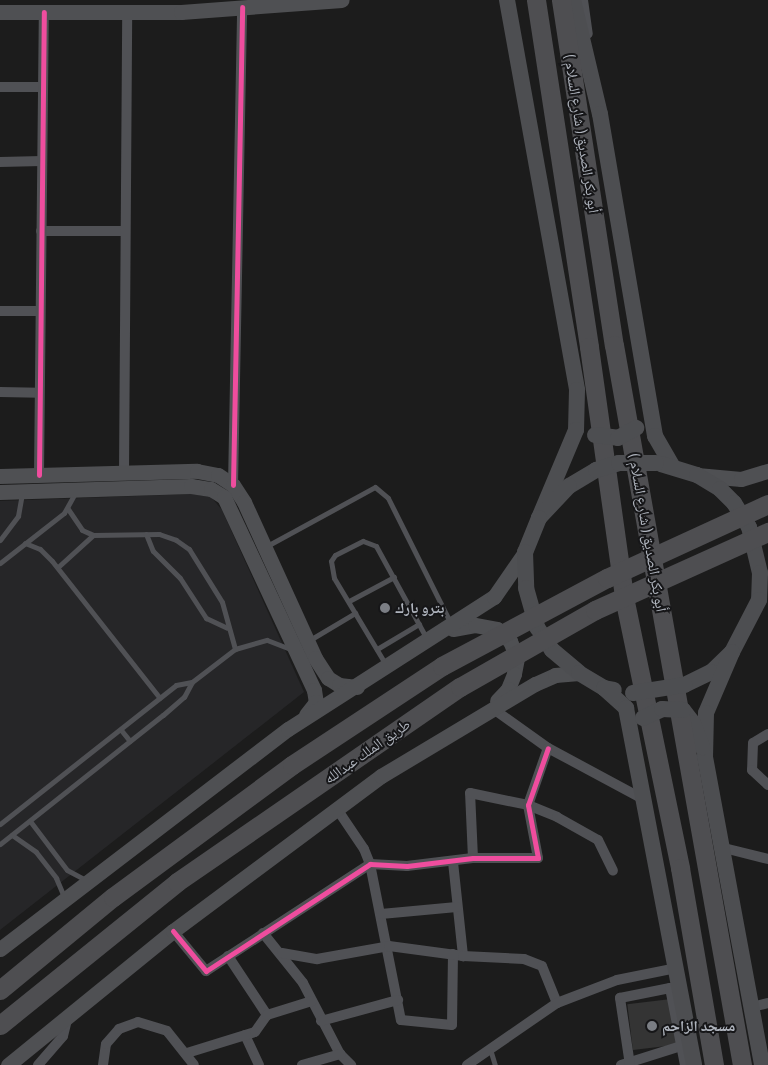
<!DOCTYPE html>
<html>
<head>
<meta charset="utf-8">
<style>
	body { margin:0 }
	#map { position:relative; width:768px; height:1065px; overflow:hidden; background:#1c1c1c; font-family:Barlow,"Noto Naskh Arabic",sans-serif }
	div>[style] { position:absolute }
	.built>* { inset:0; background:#262628 }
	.building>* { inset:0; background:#343434; transform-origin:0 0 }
	.lane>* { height:5px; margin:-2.5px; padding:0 2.5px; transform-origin:2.5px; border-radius:2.5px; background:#505155 }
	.street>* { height:10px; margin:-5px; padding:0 5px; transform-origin:5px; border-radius:5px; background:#505155 }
	.secondary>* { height:15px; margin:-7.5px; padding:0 7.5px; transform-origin:7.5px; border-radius:7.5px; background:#4f5053 }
	.primary>* { height:16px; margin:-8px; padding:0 8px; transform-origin:8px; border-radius:8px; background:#4d4e51 }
	.highway>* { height:19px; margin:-9.5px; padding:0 9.5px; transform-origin:9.5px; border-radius:9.5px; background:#4e4e51 }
	.primary-bridge>* { height:16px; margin:-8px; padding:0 8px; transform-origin:8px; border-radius:8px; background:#4d4e51 }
	.highway-bridge>* { height:19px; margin:-9.5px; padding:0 9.5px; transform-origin:9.5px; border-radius:9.5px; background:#4e4e51 }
	.cycleway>* { height:5px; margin:-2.5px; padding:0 2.5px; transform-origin:2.5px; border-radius:2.5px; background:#ef4d9e }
	.dots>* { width:14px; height:14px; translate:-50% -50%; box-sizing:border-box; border:2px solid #161618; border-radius:50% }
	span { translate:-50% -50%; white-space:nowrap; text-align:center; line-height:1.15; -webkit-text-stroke:4px #161618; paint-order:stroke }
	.street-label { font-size:15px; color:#aeb3bc }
	.poi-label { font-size:15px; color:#aeb3bc; font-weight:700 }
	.left { translate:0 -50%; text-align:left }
</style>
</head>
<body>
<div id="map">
	<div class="built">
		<i style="clip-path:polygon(191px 494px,211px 497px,222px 510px,304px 692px,0 930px,0 501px)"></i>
	</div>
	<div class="building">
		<i style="left:671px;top:999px;width:46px;height:44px;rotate:83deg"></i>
	</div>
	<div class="lane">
		<i style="left:68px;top:509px;width:25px;rotate:56deg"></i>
		<i style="left:82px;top:530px;width:12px;rotate:24deg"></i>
		<i style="left:93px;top:535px;width:66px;rotate:-0.9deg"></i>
		<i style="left:159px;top:534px;width:18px;rotate:19deg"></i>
		<i style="left:176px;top:540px;width:16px;rotate:35deg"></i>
		<i style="left:189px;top:549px;width:62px;rotate:58.1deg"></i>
		<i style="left:222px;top:602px;width:49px;rotate:74.5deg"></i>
		<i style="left:146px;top:534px;width:18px;rotate:68deg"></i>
		<i style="left:153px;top:551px;width:38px;rotate:45deg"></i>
		<i style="left:180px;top:578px;width:48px;rotate:57deg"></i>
		<i style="left:206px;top:618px;width:23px;rotate:25deg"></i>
		<i style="left:0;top:540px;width:30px;rotate:-53deg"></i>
		<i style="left:18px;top:516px;width:22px;rotate:-80deg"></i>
		<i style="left:25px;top:543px;width:16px;rotate:22deg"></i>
		<i style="left:40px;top:549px;width:17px;rotate:45deg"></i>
		<i style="left:52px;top:561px;width:174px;rotate:51.8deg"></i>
		<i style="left:265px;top:547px;width:125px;rotate:-28.6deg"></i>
		<i style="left:375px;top:487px;width:17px;rotate:40deg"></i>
		<i style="left:388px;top:498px;width:139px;rotate:63.4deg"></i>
		<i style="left:0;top:563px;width:81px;rotate:-38deg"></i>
		<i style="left:64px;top:513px;width:23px;rotate:-61deg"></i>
		<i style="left:58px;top:567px;width:47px;rotate:-42.4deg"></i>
		<i style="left:349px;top:601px;width:51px;rotate:-28.1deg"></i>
		<i style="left:308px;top:641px;width:55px;rotate:-30.8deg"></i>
		<i style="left:377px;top:649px;width:49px;rotate:-30.8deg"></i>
		<i style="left:386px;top:665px;width:101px;rotate:-120.9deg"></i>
		<i style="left:334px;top:578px;width:17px;rotate:-100deg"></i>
		<i style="left:331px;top:561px;width:7px;rotate:-56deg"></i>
		<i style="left:335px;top:555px;width:31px;rotate:-27deg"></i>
		<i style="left:363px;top:541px;width:14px;rotate:21deg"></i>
		<i style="left:376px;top:546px;width:106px;rotate:61.3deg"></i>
		<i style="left:121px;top:730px;width:14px;rotate:51deg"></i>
		<i style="left:30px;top:821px;width:61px;rotate:52.9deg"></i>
		<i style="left:67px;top:870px;width:21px;rotate:28deg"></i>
		<i style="left:0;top:824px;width:224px;rotate:-38.3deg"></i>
		<i style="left:176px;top:685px;width:16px;rotate:-11deg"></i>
		<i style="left:12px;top:835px;width:29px;rotate:35deg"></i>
		<i style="left:36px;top:852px;width:33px;rotate:52deg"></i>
		<i style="left:56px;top:878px;width:21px;rotate:67deg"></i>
		<i style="left:0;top:844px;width:208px;rotate:-38.4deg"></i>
		<i style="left:163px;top:715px;width:28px;rotate:-41deg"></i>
		<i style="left:184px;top:697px;width:17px;rotate:-62deg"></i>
		<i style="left:192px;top:682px;width:54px;rotate:-37.5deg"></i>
		<i style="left:235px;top:649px;width:33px;rotate:-16deg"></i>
		<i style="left:267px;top:640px;width:25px;rotate:21deg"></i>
		<i style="left:490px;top:1049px;width:17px;rotate:73deg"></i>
	</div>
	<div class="street">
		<i style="left:583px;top:0;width:34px;rotate:82deg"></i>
		<i style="left:0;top:87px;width:43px"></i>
		<i style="left:0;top:162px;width:42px;rotate:-1.4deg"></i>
		<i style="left:41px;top:231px;width:84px"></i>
		<i style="left:0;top:311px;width:40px"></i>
		<i style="left:0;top:392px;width:39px;rotate:1deg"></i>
		<i style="left:124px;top:473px;width:461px;rotate:-89.6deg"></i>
		<i style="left:39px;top:475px;width:463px;rotate:-89.4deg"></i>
		<i style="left:233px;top:485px;width:478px;rotate:-88.9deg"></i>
		<i style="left:492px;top:708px;width:69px;rotate:35.5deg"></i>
		<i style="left:548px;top:748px;width:108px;rotate:28.2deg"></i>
		<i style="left:768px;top:734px;width:17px;rotate:149deg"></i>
		<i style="left:753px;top:743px;width:27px;rotate:92deg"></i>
		<i style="left:752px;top:770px;width:22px;rotate:43deg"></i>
		<i style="left:337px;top:809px;width:48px;rotate:56deg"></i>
		<i style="left:364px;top:849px;width:16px;rotate:68deg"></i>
		<i style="left:370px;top:864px;width:159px;rotate:78.8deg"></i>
		<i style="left:401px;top:1020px;width:51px;rotate:5.6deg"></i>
		<i style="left:452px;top:1025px;width:71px;rotate:-89.2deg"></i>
		<i style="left:724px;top:848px;width:45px;rotate:14deg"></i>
		<i style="left:473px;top:858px;width:65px;rotate:-92.6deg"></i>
		<i style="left:470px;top:793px;width:59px;rotate:11.7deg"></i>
		<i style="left:528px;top:805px;width:31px;rotate:22deg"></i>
		<i style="left:557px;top:817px;width:47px;rotate:29.3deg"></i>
		<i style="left:598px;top:840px;width:34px;rotate:64deg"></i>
		<i style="left:453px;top:862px;width:95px;rotate:83.9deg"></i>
		<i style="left:381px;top:914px;width:76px;rotate:-5.3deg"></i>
		<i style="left:173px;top:931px;width:52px;rotate:50.5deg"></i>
		<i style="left:206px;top:971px;width:196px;rotate:-33.1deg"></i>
		<i style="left:370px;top:864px;width:37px;rotate:3deg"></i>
		<i style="left:407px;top:866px;width:66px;rotate:-6.9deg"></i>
		<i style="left:473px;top:858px;width:65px"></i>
		<i style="left:538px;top:858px;width:54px;rotate:-100.7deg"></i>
		<i style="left:528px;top:805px;width:60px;rotate:-70.7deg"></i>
		<i style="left:263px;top:933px;width:64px;rotate:51.3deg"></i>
		<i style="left:303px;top:983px;width:80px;rotate:62.5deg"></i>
		<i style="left:340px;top:1054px;width:16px;rotate:45deg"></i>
		<i style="left:282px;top:953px;width:36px;rotate:10deg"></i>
		<i style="left:317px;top:959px;width:73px;rotate:-10.2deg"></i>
		<i style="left:389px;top:946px;width:75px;rotate:7.7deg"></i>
		<i style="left:463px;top:956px;width:61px;rotate:2.8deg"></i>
		<i style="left:524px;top:959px;width:19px;rotate:21deg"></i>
		<i style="left:542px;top:966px;width:40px;rotate:68deg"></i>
		<i style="left:228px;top:956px;width:71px;rotate:56.5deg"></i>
		<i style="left:752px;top:1007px;width:16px;rotate:-14deg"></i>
		<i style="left:321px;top:1021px;width:80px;rotate:-15.3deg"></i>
		<i style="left:245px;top:1035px;width:33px;rotate:65deg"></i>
		<i style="left:187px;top:1053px;width:71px;rotate:-17.2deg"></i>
		<i style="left:255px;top:1032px;width:21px;rotate:-55deg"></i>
		<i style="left:267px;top:1015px;width:47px;rotate:-17.3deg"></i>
		<i style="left:38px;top:1065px;width:38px;rotate:-49deg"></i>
		<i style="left:63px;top:1036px;width:21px;rotate:-76deg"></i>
		<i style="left:103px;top:1065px;width:21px;rotate:-82deg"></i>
		<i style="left:106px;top:1044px;width:20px;rotate:-49deg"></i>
		<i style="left:119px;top:1029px;width:20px;rotate:-20deg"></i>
		<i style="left:138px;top:1022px;width:30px;rotate:17deg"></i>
		<i style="left:167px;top:1031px;width:43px;rotate:51.5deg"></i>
		<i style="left:302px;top:1065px;width:40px;rotate:-16deg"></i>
		<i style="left:467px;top:1065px;width:109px;rotate:-34.6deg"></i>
		<i style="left:557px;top:1003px;width:64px;rotate:-21deg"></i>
		<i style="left:617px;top:980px;width:60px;rotate:-11.5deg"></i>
		<i style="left:621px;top:1065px;width:63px;rotate:-17.6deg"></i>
		<i style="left:630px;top:1065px;width:68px;rotate:-98.5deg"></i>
		<i style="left:620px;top:998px;width:51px;rotate:-11.3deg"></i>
		<i style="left:670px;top:988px;width:78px;rotate:79deg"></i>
	</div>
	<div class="secondary">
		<i style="left:0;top:12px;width:181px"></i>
		<i style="left:181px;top:12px;width:161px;rotate:-4.3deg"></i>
		<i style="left:697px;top:475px;width:44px;rotate:5.2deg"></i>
		<i style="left:741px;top:479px;width:28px;rotate:-17deg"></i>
		<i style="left:0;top:476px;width:197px;rotate:-1.5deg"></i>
		<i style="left:197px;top:471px;width:21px;rotate:11deg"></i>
		<i style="left:218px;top:475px;width:18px;rotate:34deg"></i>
		<i style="left:233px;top:485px;width:20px;rotate:57deg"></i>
		<i style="left:244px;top:502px;width:171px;rotate:65.5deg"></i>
		<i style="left:315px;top:658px;width:24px;rotate:57deg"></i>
		<i style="left:328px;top:678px;width:13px;rotate:32deg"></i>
		<i style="left:339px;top:685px;width:18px;rotate:6deg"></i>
		<i style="left:0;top:492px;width:191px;rotate:-1.8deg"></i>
		<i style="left:191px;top:486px;width:20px;rotate:9deg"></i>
		<i style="left:211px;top:489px;width:15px;rotate:32deg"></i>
		<i style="left:224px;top:497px;width:213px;rotate:65deg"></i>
		<i style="left:314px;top:690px;width:12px;rotate:81deg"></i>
		<i style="left:316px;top:702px;width:16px;rotate:128deg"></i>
		<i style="left:453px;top:629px;width:22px;rotate:-10deg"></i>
		<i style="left:475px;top:625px;width:22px;rotate:10deg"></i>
		<i style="left:497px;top:629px;width:18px;rotate:43deg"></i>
		<i style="left:510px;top:641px;width:18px;rotate:68deg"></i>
		<i style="left:517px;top:658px;width:16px;rotate:101deg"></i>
		<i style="left:514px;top:674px;width:16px;rotate:112deg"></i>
		<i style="left:508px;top:689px;width:16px;rotate:133deg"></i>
		<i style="left:0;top:949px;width:362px;rotate:-37.4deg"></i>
		<i style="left:288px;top:729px;width:245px;rotate:-32.7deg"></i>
		<i style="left:494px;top:597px;width:55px;rotate:-55.4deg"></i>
		<i style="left:8px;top:1065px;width:213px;rotate:-39.1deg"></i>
		<i style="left:173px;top:931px;width:259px;rotate:-36.7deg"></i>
		<i style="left:381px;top:776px;width:179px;rotate:-30.9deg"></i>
		<i style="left:535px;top:684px;width:22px;rotate:-24deg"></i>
		<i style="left:555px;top:675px;width:24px;rotate:-5deg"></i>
	</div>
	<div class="primary">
		<i style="left:507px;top:0;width:396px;rotate:79.8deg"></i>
		<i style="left:577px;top:390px;width:40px;rotate:91.4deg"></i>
		<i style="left:576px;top:430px;width:95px;rotate:112.8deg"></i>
		<i style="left:573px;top:0;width:117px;rotate:76.7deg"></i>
		<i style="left:600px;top:114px;width:327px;rotate:80.3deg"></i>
		<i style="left:655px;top:436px;width:34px;rotate:60deg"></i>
		<i style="left:661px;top:464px;width:38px;rotate:17deg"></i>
		<i style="left:697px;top:475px;width:27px;rotate:31deg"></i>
		<i style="left:720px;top:489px;width:20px;rotate:45deg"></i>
		<i style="left:734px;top:503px;width:28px;rotate:58deg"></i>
		<i style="left:749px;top:527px;width:47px;rotate:76.6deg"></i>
		<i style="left:760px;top:573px;width:27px;rotate:92deg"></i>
		<i style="left:759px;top:600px;width:59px;rotate:117.4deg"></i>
		<i style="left:732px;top:652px;width:29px;rotate:136deg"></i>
		<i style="left:711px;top:672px;width:30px;rotate:154deg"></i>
		<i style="left:596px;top:470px;width:31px;rotate:149deg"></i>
		<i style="left:569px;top:486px;width:44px;rotate:133.2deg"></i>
		<i style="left:539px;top:518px;width:37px;rotate:112deg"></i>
		<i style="left:525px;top:552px;width:36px;rotate:88deg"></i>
		<i style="left:526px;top:588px;width:41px;rotate:74.2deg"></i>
		<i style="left:537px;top:627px;width:27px;rotate:57deg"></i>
		<i style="left:552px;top:650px;width:35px;rotate:40deg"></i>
		<i style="left:579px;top:673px;width:29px;rotate:31deg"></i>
		<i style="left:604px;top:688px;width:10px;rotate:11deg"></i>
		<i style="left:732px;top:652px;width:66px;rotate:113.1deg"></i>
		<i style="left:706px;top:713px;width:44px;rotate:91.3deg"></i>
		<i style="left:705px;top:757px;width:313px;rotate:79.5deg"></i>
		<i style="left:604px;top:688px;width:30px;rotate:42deg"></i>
		<i style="left:626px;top:708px;width:363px;rotate:79.2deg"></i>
		<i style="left:683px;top:710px;width:16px;rotate:52deg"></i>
		<i style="left:693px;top:723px;width:26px;rotate:69deg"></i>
	</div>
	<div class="highway">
		<i style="left:536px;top:0;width:351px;rotate:81.3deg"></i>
		<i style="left:589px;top:347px;width:252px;rotate:82deg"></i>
		<i style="left:624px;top:597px;width:277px;rotate:78.3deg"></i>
		<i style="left:680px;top:868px;width:200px;rotate:80.2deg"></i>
		<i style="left:561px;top:0;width:349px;rotate:81.3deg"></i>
		<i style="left:614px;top:345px;width:731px;rotate:79.92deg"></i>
		<i style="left:0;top:990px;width:146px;rotate:-39.5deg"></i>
		<i style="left:113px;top:897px;width:222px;rotate:-36.4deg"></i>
		<i style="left:292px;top:765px;width:180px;rotate:-33.4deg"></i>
		<i style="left:0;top:1025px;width:228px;rotate:-38.9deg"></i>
		<i style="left:177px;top:882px;width:344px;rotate:-34.6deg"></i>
	</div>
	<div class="primary-bridge">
		<i style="left:595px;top:435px;width:23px;rotate:7deg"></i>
		<i style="left:618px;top:438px;width:21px;rotate:-29deg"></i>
		<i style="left:596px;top:470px;width:24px;rotate:-17deg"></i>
		<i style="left:619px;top:463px;width:37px"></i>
		<i style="left:633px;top:693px;width:52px;rotate:-8.9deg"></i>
		<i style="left:643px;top:718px;width:21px;rotate:-25deg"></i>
		<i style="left:662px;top:709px;width:21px;rotate:3deg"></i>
	</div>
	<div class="highway-bridge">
		<i style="left:442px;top:666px;width:187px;rotate:-28.1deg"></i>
		<i style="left:607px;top:578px;width:177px;rotate:-24.7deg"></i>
		<i style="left:460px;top:687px;width:155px;rotate:-29.7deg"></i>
		<i style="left:595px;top:610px;width:190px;rotate:-24.3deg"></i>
	</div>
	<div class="cycleway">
		<i style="left:39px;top:475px;width:463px;rotate:-89.4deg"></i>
		<i style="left:233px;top:485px;width:478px;rotate:-88.9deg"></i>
		<i style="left:173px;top:931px;width:52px;rotate:50.5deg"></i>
		<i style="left:206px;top:971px;width:196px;rotate:-33.1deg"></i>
		<i style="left:370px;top:864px;width:37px;rotate:3deg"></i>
		<i style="left:407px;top:866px;width:66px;rotate:-6.9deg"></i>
		<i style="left:473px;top:858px;width:65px"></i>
		<i style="left:538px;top:858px;width:54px;rotate:-100.7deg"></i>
		<i style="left:528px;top:805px;width:60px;rotate:-70.7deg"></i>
	</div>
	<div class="dots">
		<i style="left:385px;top:608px;background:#7b7e84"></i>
		<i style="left:652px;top:1026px;background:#7b7e84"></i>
	</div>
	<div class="street-label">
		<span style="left:582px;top:134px;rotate:81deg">( شارع السلام ) أبو بكر الصديق</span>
		<span style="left:648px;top:533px;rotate:80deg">( شارع السلام ) أبو بكر الصديق</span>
		<span style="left:367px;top:751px;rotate:-35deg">طريق الملك عبدالله</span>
	</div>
	<div class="poi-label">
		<span class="left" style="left:395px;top:608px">بترو بارك</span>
		<span class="left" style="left:662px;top:1026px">مسجد الزاحم</span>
	</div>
</div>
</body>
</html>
